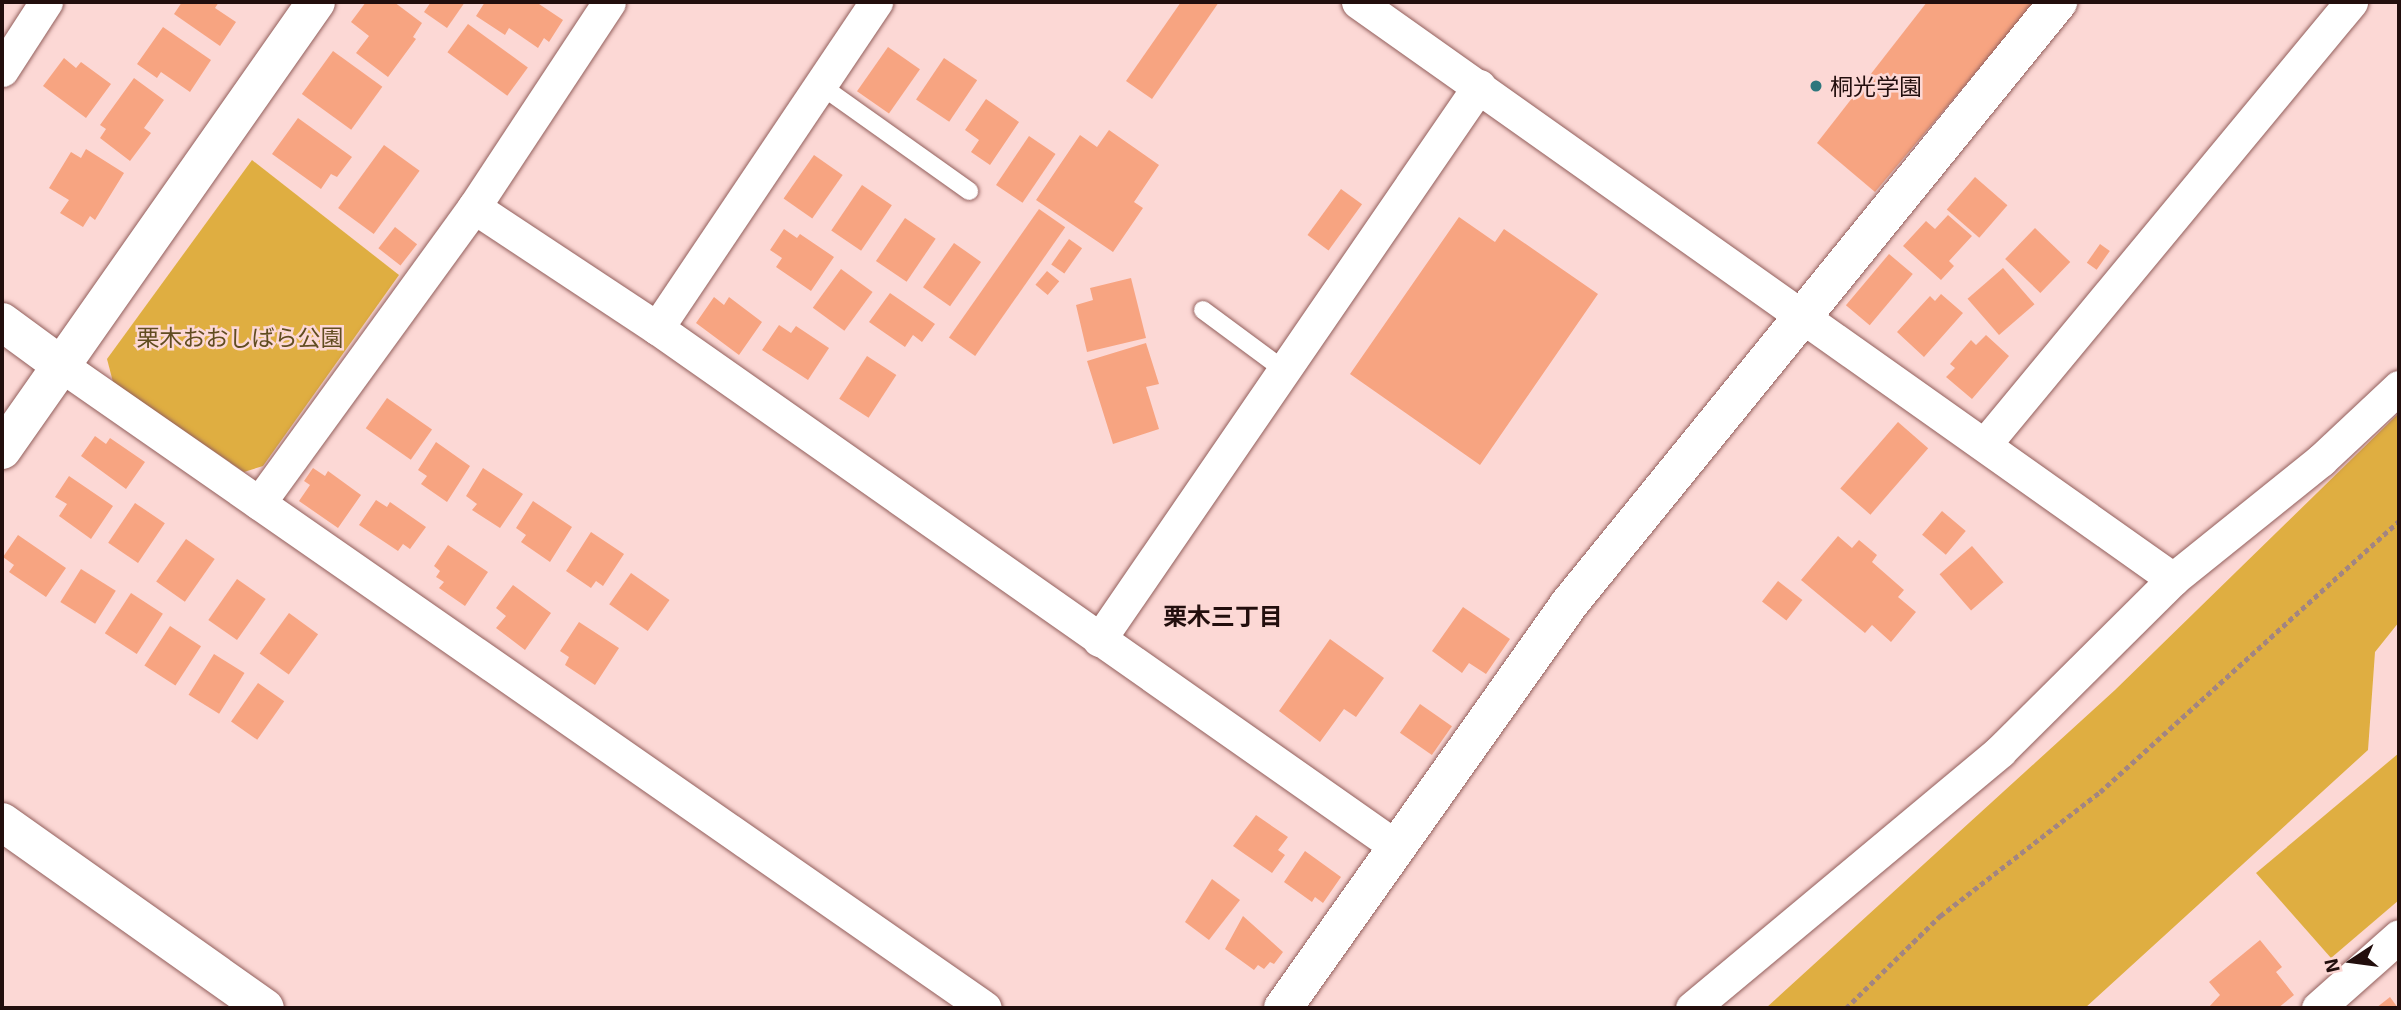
<!DOCTYPE html>
<html>
<head>
<meta charset="utf-8">
<style>
	body { margin:0 }
	#map { position:relative; width:2401px; height:1010px; overflow:hidden; background:#fcd8d5; font-family:"Exo 2","Noto Sans JP",sans-serif }
	div>[style] { position:absolute }
	.green>* { inset:0; background:#dfae41 }
	.building>* { inset:0; background:#f7a481; transform-origin:0 0 }
	.path>* { height:4.5px; margin-top:-2.25px; transform-origin:0; background:repeating-linear-gradient(90deg,#a28582 0 5px,transparent 0 8.5px) }
	.roads { filter:drop-shadow(0 0 2px #925f5c) drop-shadow(0 0 2px #925f5c) }
	.lane>* { height:18px; margin:-9px; padding:0 9px; transform-origin:9px; border-radius:9px; background:#fff }
	.street>* { height:33px; margin:-16.5px; padding:0 16.5px; transform-origin:16.5px; border-radius:16.5px; background:#fff }
	.secondary>* { height:38px; margin:-19px; padding:0 19px; transform-origin:19px; border-radius:19px; background:#fff }
	.dots>* { width:19px; height:19px; translate:-50% -50%; box-sizing:border-box; border:4px solid #fcd8d5; border-radius:50% }
	span { translate:-50% -50%; white-space:nowrap; text-align:center; line-height:1.15; -webkit-text-stroke:5px #fcd8d5; paint-order:stroke }
	.poi-label { font-size:23px; color:#220e0d }
	.left { translate:0 -50%; text-align:left }
	.park-label { font-size:23px; color:#614c20 }
	.neighbourhood-label { font-size:24px; color:#220e0d; font-weight:700 }
	.frame { position:absolute; inset:0; border:4px solid #220e0d; pointer-events:none }
	.north { position:absolute; left:2317px; top:926px; width:70px; height:70px; -webkit-text-stroke:5px #fcd8d5; paint-order:stroke; rotate:257deg; font-size:19px; font-weight:700; line-height:28px; text-align:center; color:#220e0d }
	.north::after { content:''; display:block; margin:auto; width:24px; height:32px; background:#220e0d; clip-path:polygon(50% 0,100% 100%,50% 72%,0 100%) }
</style>
</head>
<body>
<div id="map">
	<div class="green">
		<i style="clip-path:polygon(252px 160px,399px 275px,263px 466px,244px 472px,113px 382px,107px 359px)"></i>
		<i style="clip-path:polygon(2399px 413px,2399px 622px,2375px 652px,2368px 750px,2085px 1008px,1766px 1008px,2115px 690px)"></i>
		<i style="clip-path:polygon(2399px 753px,2399px 900px,2331px 958px,2256px 873px)"></i>
	</div>
	<div class="building">
		<i style="clip-path:polygon(182px 2px,219px 2px,215px 8px,236px 22px,220px 46px,174px 14px)"></i>
		<i style="clip-path:polygon(366px 2px,394px 2px,422px 23px,413px 37px,416px 39px,388px 77px,356px 53px,369px 36px,351px 22px)"></i>
		<i style="clip-path:polygon(431px 2px,465px 2px,447px 28px,424px 12px)"></i>
		<i style="clip-path:polygon(485px 2px,536px 2px,563px 20px,549px 42px,544px 38px,538px 48px,509px 28px,505px 35px,476px 16px)"></i>
		<i style="clip-path:polygon(1181px 2px,1219px 2px,1152px 99px,1126px 81px)"></i>
		<i style="clip-path:polygon(1927px 2px,2035px 2px,1875px 192px,1817px 143px)"></i>
		<i style="left:468px;top:24px;width:74px;height:35px;rotate:36deg"></i>
		<i style="clip-path:polygon(163px 27px,211px 60px,190px 92px,161px 72px,157px 78px,137px 64px)"></i>
		<i style="left:888px;top:47px;width:39px;height:54px;rotate:35deg"></i>
		<i style="left:333px;top:51px;width:61px;height:53px;rotate:36deg"></i>
		<i style="clip-path:polygon(64px 58px,76px 68px,81px 62px,111px 84px,86px 118px,43px 86px)"></i>
		<i style="left:944px;top:58px;width:40px;height:50px;rotate:34deg"></i>
		<i style="clip-path:polygon(134px 78px,164px 100px,144px 128px,151px 133px,130px 161px,100px 138px,106px 129px,100px 125px)"></i>
		<i style="clip-path:polygon(986px 99px,1019px 122px,990px 165px,971px 152px,979px 140px,965px 130px)"></i>
		<i style="clip-path:polygon(298px 118px,352px 157px,337px 177px,331px 174px,321px 189px,272px 154px)"></i>
		<i style="clip-path:polygon(1109px 130px,1159px 165px,1134px 202px,1143px 208px,1113px 252px,1036px 200px,1080px 135px,1097px 147px)"></i>
		<i style="left:1029px;top:136px;width:32px;height:59px;rotate:34deg"></i>
		<i style="left:384px;top:145px;width:44px;height:78px;rotate:36deg"></i>
		<i style="clip-path:polygon(86px 149px,124px 173px,95px 220px,90px 216px,83px 227px,60px 213px,69px 200px,49px 188px,71px 152px,81px 158px)"></i>
		<i style="left:814px;top:155px;width:35px;height:53px;rotate:35deg"></i>
		<i style="left:1975px;top:177px;width:43px;height:43px;rotate:41deg"></i>
		<i style="left:862px;top:185px;width:36px;height:55px;rotate:34deg"></i>
		<i style="left:1341px;top:189px;width:26px;height:57px;rotate:36deg"></i>
		<i style="left:1039px;top:209px;width:32px;height:157px;rotate:35deg"></i>
		<i style="clip-path:polygon(1948px 215px,1972px 236px,1949px 261px,1954px 266px,1941px 280px,1903px 246px,1926px 221px,1935px 229px)"></i>
		<i style="clip-path:polygon(1459px 217px,1495px 242px,1504px 229px,1598px 294px,1480px 465px,1350px 374px)"></i>
		<i style="left:905px;top:218px;width:37px;height:52px;rotate:34deg"></i>
		<i style="left:395px;top:227px;width:28px;height:27px;rotate:38deg"></i>
		<i style="left:2035px;top:228px;width:49px;height:43px;rotate:44deg"></i>
		<i style="clip-path:polygon(784px 229px,797px 238px,800px 234px,834px 257px,811px 291px,776px 267px,782px 258px,770px 250px)"></i>
		<i style="left:1069px;top:239px;width:16px;height:31px;rotate:35deg"></i>
		<i style="left:954px;top:243px;width:33px;height:54px;rotate:35deg"></i>
		<i style="left:2100px;top:244px;width:12px;height:23px;rotate:35deg"></i>
		<i style="left:1889px;top:254px;width:31px;height:67px;rotate:40deg"></i>
		<i style="left:2003px;top:268px;width:48px;height:47px;rotate:49deg"></i>
		<i style="left:841px;top:269px;width:39px;height:48px;rotate:36deg"></i>
		<i style="left:1047px;top:271px;width:16px;height:18px;rotate:40deg"></i>
		<i style="clip-path:polygon(1131px 278px,1146px 338px,1087px 352px,1076px 305px,1093px 300px,1090px 288px)"></i>
		<i style="clip-path:polygon(890px 293px,935px 324px,922px 342px,913px 335px,905px 347px,869px 322px)"></i>
		<i style="clip-path:polygon(1941px 294px,1963px 313px,1924px 357px,1897px 332px,1930px 296px,1935px 301px)"></i>
		<i style="clip-path:polygon(714px 297px,724px 305px,729px 297px,762px 322px,739px 355px,696px 323px)"></i>
		<i style="clip-path:polygon(779px 325px,791px 333px,796px 326px,829px 348px,808px 380px,762px 350px)"></i>
		<i style="clip-path:polygon(1986px 335px,2009px 356px,1972px 399px,1946px 377px,1955px 368px,1950px 364px,1971px 340px,1976px 345px)"></i>
		<i style="clip-path:polygon(1146px 343px,1159px 384px,1146px 387px,1159px 429px,1113px 444px,1087px 361px)"></i>
		<i style="left:867px;top:356px;width:35px;height:51px;rotate:33deg"></i>
		<i style="left:387px;top:398px;width:55px;height:37px;rotate:35deg"></i>
		<i style="left:1898px;top:422px;width:40px;height:88px;rotate:41deg"></i>
		<i style="clip-path:polygon(95px 436px,106px 444px,110px 438px,145px 462px,126px 489px,81px 456px)"></i>
		<i style="clip-path:polygon(436px 442px,470px 466px,447px 502px,421px 484px,427px 476px,418px 470px)"></i>
		<i style="clip-path:polygon(313px 468px,325px 476px,328px 471px,361px 495px,338px 528px,299px 501px,310px 485px,304px 481px)"></i>
		<i style="clip-path:polygon(483px 468px,523px 494px,500px 528px,472px 510px,477px 504px,466px 496px)"></i>
		<i style="clip-path:polygon(69px 476px,113px 506px,91px 539px,59px 516px,67px 504px,55px 497px)"></i>
		<i style="clip-path:polygon(376px 500px,387px 507px,390px 502px,426px 527px,410px 549px,403px 544px,398px 551px,359px 525px)"></i>
		<i style="clip-path:polygon(533px 501px,572px 527px,550px 562px,521px 542px,526px 535px,516px 528px)"></i>
		<i style="left:135px;top:503px;width:36px;height:48px;rotate:34deg"></i>
		<i style="left:1942px;top:511px;width:31px;height:31px;rotate:40deg"></i>
		<i style="clip-path:polygon(591px 532px,624px 554px,603px 586px,596px 581px,591px 588px,566px 571px)"></i>
		<i style="clip-path:polygon(18px 535px,66px 568px,46px 597px,9px 572px,14px 565px,3px 557px)"></i>
		<i style="clip-path:polygon(1838px 536px,1852px 548px,1859px 540px,1877px 555px,1872px 562px,1904px 590px,1898px 597px,1916px 612px,1891px 642px,1872px 625px,1865px 633px,1801px 580px)"></i>
		<i style="left:186px;top:539px;width:35px;height:52px;rotate:35deg"></i>
		<i style="clip-path:polygon(448px 545px,488px 572px,465px 606px,439px 588px,444px 582px,436px 577px,440px 571px,434px 566px)"></i>
		<i style="left:1972px;top:546px;width:48px;height:43px;rotate:49deg"></i>
		<i style="left:81px;top:569px;width:41px;height:39px;rotate:32deg"></i>
		<i style="left:631px;top:573px;width:47px;height:38px;rotate:35deg"></i>
		<i style="left:237px;top:579px;width:35px;height:50px;rotate:35deg"></i>
		<i style="left:1778px;top:581px;width:31px;height:26px;rotate:38deg"></i>
		<i style="clip-path:polygon(513px 585px,551px 613px,525px 650px,496px 628px,506px 616px,496px 608px)"></i>
		<i style="left:131px;top:593px;width:38px;height:48px;rotate:33deg"></i>
		<i style="clip-path:polygon(1463px 607px,1510px 639px,1486px 674px,1469px 663px,1462px 673px,1432px 651px)"></i>
		<i style="left:289px;top:613px;width:36px;height:50px;rotate:36deg"></i>
		<i style="clip-path:polygon(579px 622px,619px 648px,595px 685px,565px 665px,569px 657px,560px 651px)"></i>
		<i style="left:170px;top:626px;width:37px;height:47px;rotate:33deg"></i>
		<i style="clip-path:polygon(1330px 639px,1384px 678px,1356px 717px,1344px 709px,1320px 742px,1279px 711px)"></i>
		<i style="left:214px;top:654px;width:36px;height:48px;rotate:32deg"></i>
		<i style="left:258px;top:683px;width:32px;height:47px;rotate:35deg"></i>
		<i style="left:1420px;top:704px;width:39px;height:35px;rotate:35deg"></i>
		<i style="clip-path:polygon(1256px 815px,1288px 837px,1278px 850px,1285px 855px,1272px 873px,1233px 846px)"></i>
		<i style="clip-path:polygon(1305px 851px,1341px 877px,1323px 903px,1315px 897px,1312px 902px,1284px 882px)"></i>
		<i style="clip-path:polygon(1212px 879px,1240px 900px,1209px 940px,1185px 922px)"></i>
		<i style="clip-path:polygon(1243px 916px,1283px 952px,1274px 964px,1270px 962px,1264px 969px,1258px 965px,1254px 970px,1225px 949px)"></i>
		<i style="clip-path:polygon(2260px 940px,2282px 967px,2276px 972px,2294px 995px,2278px 1008px,2208px 1008px,2220px 995px,2209px 982px)"></i>
		<i style="clip-path:polygon(2390px 997px,2398px 1008px,2376px 1008px)"></i>
	</div>
	<div class="path">
		<i style="left:1846px;top:1008px;width:132px;rotate:-44.4deg"></i>
		<i style="left:1940px;top:916px;width:202px;rotate:-37.8deg"></i>
		<i style="left:2100px;top:792px;width:404px;rotate:-42.2deg"></i>
	</div>
	<div class="roads">
		<div class="lane">
			<i style="left:820px;top:85px;width:183px;rotate:35.4deg"></i>
			<i style="left:1203px;top:310px;width:101px;rotate:36.5deg"></i>
		</div>
		<div class="street">
			<i style="left:1358px;top:2px;width:999px;rotate:35.3deg"></i>
			<i style="left:2px;top:70px;width:81px;rotate:-57.1deg"></i>
			<i style="left:474px;top:207px;width:219px;rotate:33.5deg"></i>
			<i style="left:657px;top:328px;width:905px;rotate:35.06deg"></i>
			<i style="left:657px;top:328px;width:393px;rotate:-56.1deg"></i>
			<i style="left:62px;top:366px;width:1124px;rotate:34.82deg"></i>
			<i style="left:1985px;top:444px;width:574px;rotate:-50.37deg"></i>
			<i style="left:259px;top:503px;width:366px;rotate:-54deg"></i>
			<i style="left:474px;top:207px;width:245px;rotate:-56.6deg"></i>
			<i style="left:1099px;top:640px;width:672px;rotate:-55.55deg"></i>
			<i style="left:1692px;top:1008px;width:401px;rotate:-39.8deg"></i>
			<i style="left:2000px;top:751px;width:244px;rotate:-44.8deg"></i>
			<i style="left:2173px;top:579px;width:190px;rotate:-38.8deg"></i>
			<i style="left:2321px;top:460px;width:107px;rotate:-43.1deg"></i>
			<i style="left:2318px;top:1008px;width:108px;rotate:-41.6deg"></i>
		</div>
		<div class="secondary">
			<i style="left:2px;top:322px;width:74px;rotate:36.3deg"></i>
			<i style="left:2px;top:450px;width:547px;rotate:-54.97deg"></i>
			<i style="left:2px;top:822px;width:322px;rotate:35.3deg"></i>
			<i style="left:1283px;top:1008px;width:495px;rotate:-54.7deg"></i>
			<i style="left:1569px;top:604px;width:776px;rotate:-50.91deg"></i>
		</div>
	</div>
	<div class="dots">
		<i style="left:1816px;top:86px;background:#2e777d"></i>
	</div>
	<div class="poi-label">
		<span class="left" style="left:1830px;top:86px">桐光学園</span>
	</div>
	<div class="park-label">
		<span style="left:240px;top:337px">栗木おおしばら公園</span>
	</div>
	<div class="neighbourhood-label">
		<span style="left:1223px;top:616px">栗木三丁目</span>
	</div>
	<div class="frame"></div>
	<div class="north">N</div>
</div>
</body>
</html>
